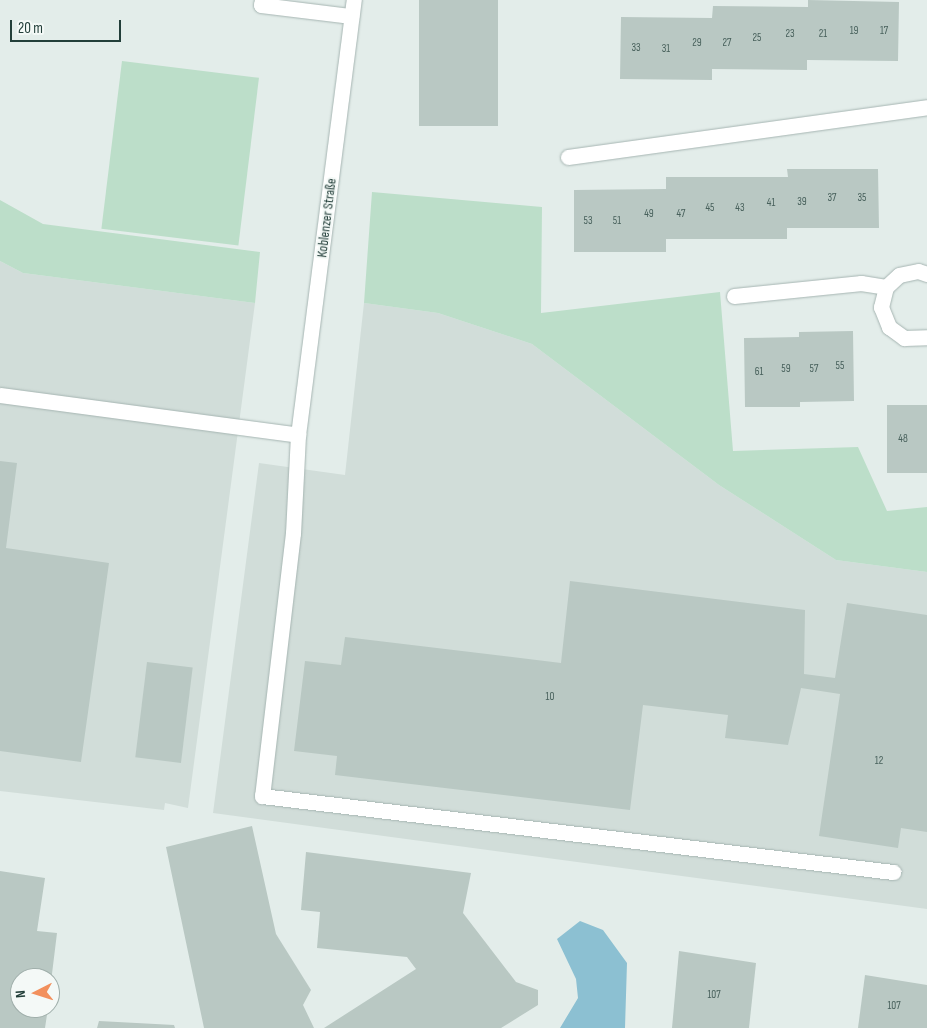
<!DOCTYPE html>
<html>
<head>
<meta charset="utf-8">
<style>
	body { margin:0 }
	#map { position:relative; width:927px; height:1028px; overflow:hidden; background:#e3edea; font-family:"Sofia Sans Condensed",sans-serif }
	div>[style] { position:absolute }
	.built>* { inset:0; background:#d1ddd9 }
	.green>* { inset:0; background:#bcdec9; transform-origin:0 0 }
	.water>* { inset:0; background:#8cc0d2 }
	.building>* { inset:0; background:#b9c8c3; transform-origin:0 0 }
	.roads { filter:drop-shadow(0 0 1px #a6b5b2) drop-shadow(0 0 1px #a6b5b2) }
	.service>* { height:15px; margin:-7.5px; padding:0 7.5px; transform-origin:7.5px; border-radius:7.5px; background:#fff }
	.minor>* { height:15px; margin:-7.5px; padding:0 7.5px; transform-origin:7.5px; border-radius:7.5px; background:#fff }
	span { translate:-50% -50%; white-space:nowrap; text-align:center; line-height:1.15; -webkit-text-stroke:4px #f4f9f7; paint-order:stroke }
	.number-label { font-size:11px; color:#48615c }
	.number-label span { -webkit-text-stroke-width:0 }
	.street-label { font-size:14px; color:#233f3a }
	.north { position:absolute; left:10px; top:968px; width:50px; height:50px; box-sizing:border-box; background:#f4f9f7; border:1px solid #a0afab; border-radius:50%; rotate:265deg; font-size:14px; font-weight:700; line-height:20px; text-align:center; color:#233f3a }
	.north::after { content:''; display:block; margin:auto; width:18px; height:22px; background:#f2905d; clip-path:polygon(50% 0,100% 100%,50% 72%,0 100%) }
	.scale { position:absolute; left:10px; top:20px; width:111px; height:22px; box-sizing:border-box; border:2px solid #233f3a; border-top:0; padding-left:6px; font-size:15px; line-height:18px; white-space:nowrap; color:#233f3a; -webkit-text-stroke:4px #f4f9f7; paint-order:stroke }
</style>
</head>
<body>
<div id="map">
	<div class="built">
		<i style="clip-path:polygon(0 261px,23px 273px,255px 303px,188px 808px,165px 803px,164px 810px,0 791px)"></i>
		<i style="clip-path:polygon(364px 303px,438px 313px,532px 344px,719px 485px,836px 560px,927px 572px,927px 909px,213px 813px,259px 463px,345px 475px)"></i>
	</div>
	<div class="green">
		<i style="left:122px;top:61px;width:138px;height:169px;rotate:7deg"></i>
		<i style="clip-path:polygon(372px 192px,542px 207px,541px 313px,720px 292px,733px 451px,858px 447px,887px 511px,927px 507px,927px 572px,836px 560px,719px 485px,532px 344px,438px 313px,364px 303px)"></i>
		<i style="clip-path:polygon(0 200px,43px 224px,260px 252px,255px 303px,23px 273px,0 261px)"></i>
	</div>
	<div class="water">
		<i style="clip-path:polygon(580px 921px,603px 930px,627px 963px,625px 1028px,560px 1028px,578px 998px,576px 979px,557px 939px)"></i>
	</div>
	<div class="building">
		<i style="left:419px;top:0;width:79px;height:126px"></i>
		<i style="clip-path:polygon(808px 0,899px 2px,898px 61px,807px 60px,807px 70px,712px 69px,712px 80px,620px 79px,621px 17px,712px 18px,713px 6px,808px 7px)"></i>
		<i style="clip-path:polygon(787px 169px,878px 169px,879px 228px,787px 228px,787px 239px,666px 239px,666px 252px,574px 252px,574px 190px,666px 189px,666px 177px,788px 177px)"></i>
		<i style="clip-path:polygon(853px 331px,854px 401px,800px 402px,800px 407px,745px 407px,744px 338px,799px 337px,799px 332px)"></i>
		<i style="left:887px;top:405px;width:40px;height:68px"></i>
		<i style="clip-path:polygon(0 461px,17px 463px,6px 548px,109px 563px,81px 762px,0 751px)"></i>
		<i style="clip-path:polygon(570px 581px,805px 610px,804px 674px,835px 678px,847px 603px,927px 615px,927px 832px,901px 828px,898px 848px,819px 836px,840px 694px,801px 688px,788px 745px,725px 738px,728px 715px,643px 705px,630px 810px,335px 775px,337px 756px,294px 751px,305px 661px,341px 665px,345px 637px,561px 663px)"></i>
		<i style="left:147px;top:662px;width:46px;height:96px;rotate:7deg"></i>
		<i style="clip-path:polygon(252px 826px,276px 934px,311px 990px,303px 1005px,314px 1028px,204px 1028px,166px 847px)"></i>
		<i style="clip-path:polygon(306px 852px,471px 873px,463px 913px,516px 982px,538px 990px,538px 1005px,501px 1028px,324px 1028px,416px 969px,407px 957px,317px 948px,320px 912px,301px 910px)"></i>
		<i style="clip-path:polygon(0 871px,45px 878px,37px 931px,57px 933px,51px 982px,50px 978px,20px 978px,20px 1008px,48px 1008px,45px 1028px,0 1028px)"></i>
		<i style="clip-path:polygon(679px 951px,756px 963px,749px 1028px,672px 1028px)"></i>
		<i style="clip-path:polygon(865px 975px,927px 985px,927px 1028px,858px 1028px)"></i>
		<i style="clip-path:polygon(99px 1021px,174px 1025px,175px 1028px,97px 1028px)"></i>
	</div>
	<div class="roads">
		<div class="service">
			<i style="left:262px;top:0;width:5px;rotate:101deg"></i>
			<i style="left:261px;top:5px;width:91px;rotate:7deg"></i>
			<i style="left:568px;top:157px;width:362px;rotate:-7.9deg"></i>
			<i style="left:734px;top:296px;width:128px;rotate:-5.8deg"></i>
			<i style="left:861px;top:283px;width:25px;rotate:9deg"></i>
			<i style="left:0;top:395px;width:301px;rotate:7.6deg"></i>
			<i style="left:298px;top:435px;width:98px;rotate:92.9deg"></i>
			<i style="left:293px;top:533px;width:265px;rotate:96.7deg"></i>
			<i style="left:262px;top:796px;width:636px;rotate:6.87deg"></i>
		</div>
		<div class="minor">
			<i style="left:927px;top:274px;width:9px;rotate:-162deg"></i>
			<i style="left:918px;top:271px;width:19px;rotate:168deg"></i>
			<i style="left:899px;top:275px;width:18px;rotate:137deg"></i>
			<i style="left:886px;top:287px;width:21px;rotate:104deg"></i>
			<i style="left:881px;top:307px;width:22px;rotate:68deg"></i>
			<i style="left:889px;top:327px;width:19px;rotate:36deg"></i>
			<i style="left:904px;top:338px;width:23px;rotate:-2deg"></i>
			<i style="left:298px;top:435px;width:439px;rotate:-82.7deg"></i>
		</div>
	</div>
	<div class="number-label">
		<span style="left:854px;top:31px">19</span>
		<span style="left:884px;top:31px">17</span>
		<span style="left:790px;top:34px">23</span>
		<span style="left:823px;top:34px">21</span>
		<span style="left:757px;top:38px">25</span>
		<span style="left:697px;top:43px">29</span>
		<span style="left:727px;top:43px">27</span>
		<span style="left:636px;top:48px">33</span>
		<span style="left:666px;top:49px">31</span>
		<span style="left:832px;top:198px">37</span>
		<span style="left:862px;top:198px">35</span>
		<span style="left:802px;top:202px">39</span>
		<span style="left:771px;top:203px">41</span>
		<span style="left:710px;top:208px">45</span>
		<span style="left:740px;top:208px">43</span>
		<span style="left:649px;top:214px">49</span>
		<span style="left:681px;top:214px">47</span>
		<span style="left:588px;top:221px">53</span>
		<span style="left:617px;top:221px">51</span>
		<span style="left:840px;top:366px">55</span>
		<span style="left:786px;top:369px">59</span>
		<span style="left:814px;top:369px">57</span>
		<span style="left:759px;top:372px">61</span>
		<span style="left:903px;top:439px">48</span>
		<span style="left:550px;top:697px">10</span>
		<span style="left:879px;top:761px">12</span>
		<span style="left:714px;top:995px">107</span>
		<span style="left:894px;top:1006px">107</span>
	</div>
	<div class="street-label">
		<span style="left:327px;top:218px;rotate:-83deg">Koblenzer Straße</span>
	</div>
	<div class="north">N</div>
	<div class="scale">20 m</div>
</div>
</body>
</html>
